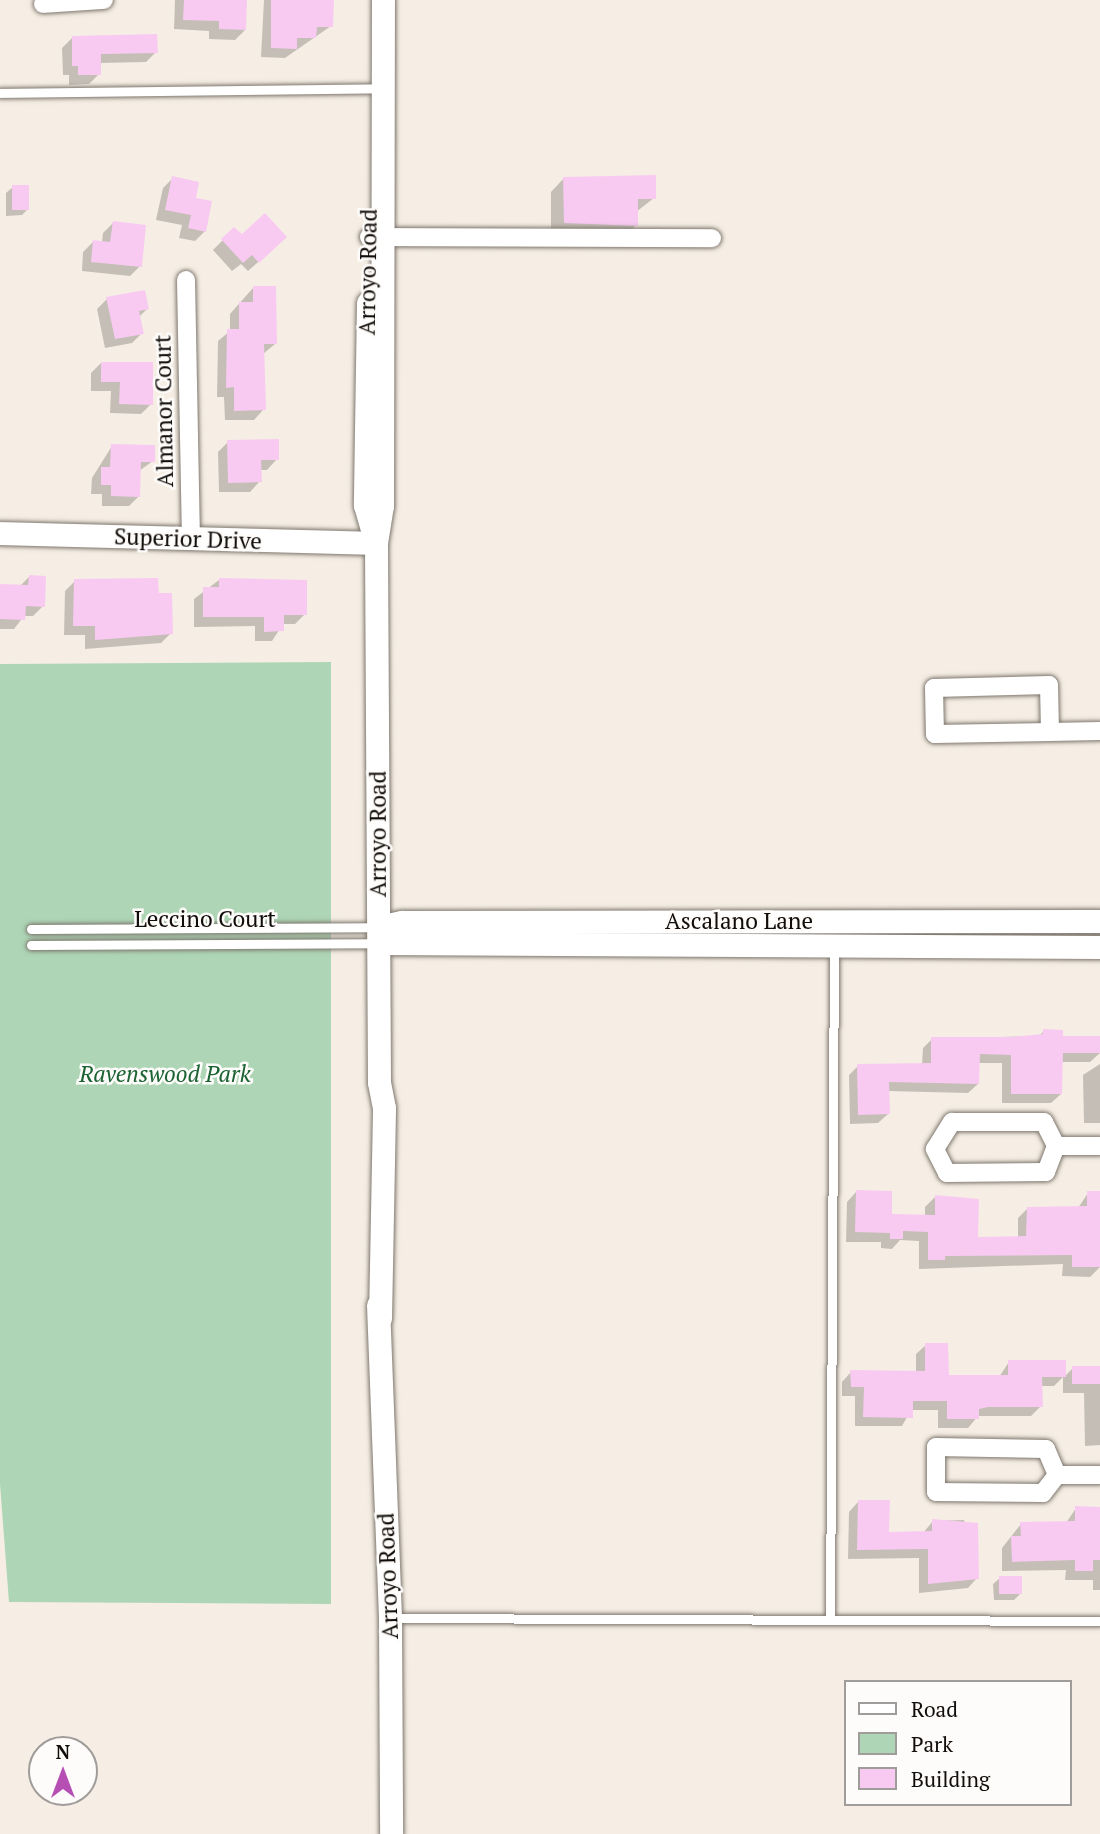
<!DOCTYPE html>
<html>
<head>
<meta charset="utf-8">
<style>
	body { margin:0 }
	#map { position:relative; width:1100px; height:1834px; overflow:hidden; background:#f6eee4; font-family:"PT Serif",serif }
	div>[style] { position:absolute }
	.green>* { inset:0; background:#aed6b6 }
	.shadow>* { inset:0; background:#0003 }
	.building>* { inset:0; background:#f8caf2; transform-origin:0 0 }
	.roads { filter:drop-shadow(0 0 2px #7e776e) drop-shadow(0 0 2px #7e776e) }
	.service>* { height:9px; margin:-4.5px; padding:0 4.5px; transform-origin:4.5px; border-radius:4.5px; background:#fff }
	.minor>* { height:18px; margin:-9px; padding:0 9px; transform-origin:9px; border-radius:9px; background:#fff }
	.tertiary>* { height:23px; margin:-11.5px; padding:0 11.5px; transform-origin:11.5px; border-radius:11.5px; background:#fff }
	span { translate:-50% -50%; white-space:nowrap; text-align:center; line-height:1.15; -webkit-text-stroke:5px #fefcfa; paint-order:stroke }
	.street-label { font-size:23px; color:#100d0a }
	.park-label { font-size:23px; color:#1c6334; font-style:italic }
	.legend { position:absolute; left:844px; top:1680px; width:228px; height:126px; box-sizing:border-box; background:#fefcfa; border:2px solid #9f9c9a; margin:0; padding:9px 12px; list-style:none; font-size:21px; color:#100d0a }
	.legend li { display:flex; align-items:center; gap:14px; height:35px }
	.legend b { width:35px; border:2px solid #9f9c9a }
	.north { position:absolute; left:28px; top:1736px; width:70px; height:70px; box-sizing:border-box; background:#fefcfa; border:2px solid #9f9c9a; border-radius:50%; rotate:0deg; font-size:19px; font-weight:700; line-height:28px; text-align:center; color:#100d0a }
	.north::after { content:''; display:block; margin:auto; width:24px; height:32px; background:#b54fb4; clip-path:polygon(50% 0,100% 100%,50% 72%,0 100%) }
</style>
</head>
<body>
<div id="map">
	<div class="green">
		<i style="clip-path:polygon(331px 662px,331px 1604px,9px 1602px,0 1484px,0 664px)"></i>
	</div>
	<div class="shadow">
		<i style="clip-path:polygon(175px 0,246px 0,245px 30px,235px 40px,209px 39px,209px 31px,174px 29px)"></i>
		<i style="clip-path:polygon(264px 0,332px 0,331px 26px,285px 58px,261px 57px)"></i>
		<i style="clip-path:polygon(72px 38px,156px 52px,146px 62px,99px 63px,99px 74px,89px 84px,69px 85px,69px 75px,63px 75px,62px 48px)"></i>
		<i style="clip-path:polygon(173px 178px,194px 199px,205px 231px,195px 241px,179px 238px,182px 225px,156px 220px,163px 188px)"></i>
		<i style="clip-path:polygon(564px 178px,654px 198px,636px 212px,636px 225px,623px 239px,551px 236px,551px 192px)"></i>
		<i style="clip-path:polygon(13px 187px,28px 209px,22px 215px,6px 216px,6px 193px)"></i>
		<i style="clip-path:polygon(113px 223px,140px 266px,130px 276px,82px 271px,83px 252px,93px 242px,102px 243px,103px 233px)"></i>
		<i style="clip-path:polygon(234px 229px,241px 237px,275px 247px,248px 271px,241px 264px,232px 271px,213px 250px)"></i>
		<i style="clip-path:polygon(253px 288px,275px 344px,263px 354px,264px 409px,254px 420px,225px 420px,224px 397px,217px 397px,218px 341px,230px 331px,230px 314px)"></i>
		<i style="clip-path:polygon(107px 299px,147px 309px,139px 317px,142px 333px,132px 343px,105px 348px,97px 309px)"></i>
		<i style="clip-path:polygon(101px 363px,151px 404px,141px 414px,110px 413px,111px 391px,91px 391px,91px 373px)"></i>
		<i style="clip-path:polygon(228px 442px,277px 459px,267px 470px,260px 470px,260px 481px,250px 492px,219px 492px,218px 452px)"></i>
		<i style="clip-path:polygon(112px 446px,153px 461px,139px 471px,139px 496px,129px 506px,102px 506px,102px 494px,91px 494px,92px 478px)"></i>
		<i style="clip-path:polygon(29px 577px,43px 606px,33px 616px,24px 616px,14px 629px,0 629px,0 587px,20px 586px)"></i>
		<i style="clip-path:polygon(219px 580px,305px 614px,295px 624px,283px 624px,272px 641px,255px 641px,255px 626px,194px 627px,194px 599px)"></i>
		<i style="clip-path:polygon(75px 581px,171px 633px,161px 643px,85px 649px,85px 635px,64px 635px,65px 591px)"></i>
		<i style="clip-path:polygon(1044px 1031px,1100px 1053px,1090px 1062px,1061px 1062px,1061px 1094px,1051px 1103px,1002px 1103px,1002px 1063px,978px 1063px,978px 1084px,968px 1093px,887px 1091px,888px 1114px,878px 1123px,850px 1124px,849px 1075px,858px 1066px,922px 1065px,923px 1048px,932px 1039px,1039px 1036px)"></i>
		<i style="clip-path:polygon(1100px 1064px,1100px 1123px,1084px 1123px,1083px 1075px)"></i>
		<i style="clip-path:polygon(856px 1192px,890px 1216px,925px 1216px,925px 1207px,935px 1197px,977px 1238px,1018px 1238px,1018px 1218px,1028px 1208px,1078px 1208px,1088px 1193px,1100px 1193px,1100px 1267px,1090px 1277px,1062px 1276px,1063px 1264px,919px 1269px,919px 1241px,900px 1240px,892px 1249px,881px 1248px,881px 1242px,846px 1242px,847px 1202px)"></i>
		<i style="clip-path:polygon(926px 1345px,947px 1377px,999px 1377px,1009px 1362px,1064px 1377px,1073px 1368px,1100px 1367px,1100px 1445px,1085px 1446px,1084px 1393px,1063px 1393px,1063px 1377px,1054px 1386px,1041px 1386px,1041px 1406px,1031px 1416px,978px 1416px,968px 1428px,938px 1428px,938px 1410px,911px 1410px,902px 1426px,855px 1426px,855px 1396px,842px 1396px,842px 1382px,851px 1372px,916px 1372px,916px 1354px)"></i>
		<i style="clip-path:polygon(858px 1502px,888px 1534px,923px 1533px,933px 1521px,964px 1520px,977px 1578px,968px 1588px,919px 1593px,919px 1558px,848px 1559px,849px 1512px)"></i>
		<i style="clip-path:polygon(1076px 1508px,1100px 1508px,1100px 1590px,1093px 1590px,1093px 1580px,1065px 1580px,1066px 1570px,1002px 1571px,1002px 1548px,1021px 1524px,1066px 1523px)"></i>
		<i style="clip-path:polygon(1000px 1578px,1021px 1593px,1014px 1600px,994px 1600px,993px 1584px)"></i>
	</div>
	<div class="building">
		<i style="clip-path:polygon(184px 0,247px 0,246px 30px,219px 29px,219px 21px,183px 20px)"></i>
		<i style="clip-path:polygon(271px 0,334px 0,333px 27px,317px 27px,316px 38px,297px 38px,297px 49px,271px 48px)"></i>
		<i style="clip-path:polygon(157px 34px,158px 53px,101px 54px,101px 75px,78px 75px,78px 66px,72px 66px,72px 36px)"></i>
		<i style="clip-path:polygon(656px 175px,656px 199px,638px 199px,638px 226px,564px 223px,563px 177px)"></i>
		<i style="clip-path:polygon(172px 176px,199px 182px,196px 198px,212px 201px,206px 232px,188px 228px,191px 215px,165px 210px)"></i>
		<i style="left:12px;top:185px;width:17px;height:25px"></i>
		<i style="clip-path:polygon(265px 213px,287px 237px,259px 263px,252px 255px,243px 263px,221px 239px,234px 227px,242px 234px)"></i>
		<i style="clip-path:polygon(113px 221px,146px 225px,142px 267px,91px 262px,93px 240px,110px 242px)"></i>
		<i style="clip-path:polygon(253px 286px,276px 286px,277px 344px,264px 344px,266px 410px,234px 411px,234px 387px,226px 388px,227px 329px,239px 329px,239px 302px,253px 302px)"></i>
		<i style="clip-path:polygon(145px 290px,149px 309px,139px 311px,144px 334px,115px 339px,106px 297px)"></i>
		<i style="clip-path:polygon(101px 362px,153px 362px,153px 405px,119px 404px,120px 382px,101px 382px)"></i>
		<i style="clip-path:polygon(279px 439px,279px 460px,261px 460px,262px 482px,228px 483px,227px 440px)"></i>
		<i style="clip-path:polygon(111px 444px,155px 445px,155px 462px,141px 462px,140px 497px,111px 496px,111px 485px,101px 485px,101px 467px,110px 467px)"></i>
		<i style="clip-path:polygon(29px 575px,46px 576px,45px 607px,26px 606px,25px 620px,0 619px,0 584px,28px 585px)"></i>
		<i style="clip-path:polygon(158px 578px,159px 593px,172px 593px,173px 634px,95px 640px,95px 626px,73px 626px,74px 579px)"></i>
		<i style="clip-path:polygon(219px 578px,307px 580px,307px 615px,284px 615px,284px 631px,264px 632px,264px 617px,203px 617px,203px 587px,219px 587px)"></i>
		<i style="clip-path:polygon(1043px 1029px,1063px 1030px,1063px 1036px,1100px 1036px,1100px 1053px,1063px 1053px,1062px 1094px,1011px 1094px,1011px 1055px,980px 1054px,979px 1084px,889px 1082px,890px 1114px,858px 1115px,857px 1064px,931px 1063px,931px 1037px,1011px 1037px,1043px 1034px)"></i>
		<i style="clip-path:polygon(856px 1190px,892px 1191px,892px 1214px,935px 1215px,935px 1195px,979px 1199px,978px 1237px,1026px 1236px,1027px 1207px,1087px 1206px,1087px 1191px,1100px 1191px,1100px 1267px,1072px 1267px,1072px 1255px,945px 1256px,945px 1260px,928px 1260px,928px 1232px,903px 1231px,903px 1239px,890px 1239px,890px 1233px,855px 1232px)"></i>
		<i style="clip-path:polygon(925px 1343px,948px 1343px,949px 1375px,1008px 1375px,1008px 1360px,1066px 1360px,1066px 1377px,1042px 1377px,1043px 1407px,988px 1407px,979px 1409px,979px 1419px,947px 1419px,947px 1401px,913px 1401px,913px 1418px,863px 1417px,864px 1387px,851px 1387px,850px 1370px,925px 1371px)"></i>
		<i style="left:1072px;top:1366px;width:28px;height:18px"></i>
		<i style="clip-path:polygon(858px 1500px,890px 1500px,889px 1532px,932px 1531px,932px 1519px,978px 1523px,979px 1579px,928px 1584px,928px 1549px,857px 1550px)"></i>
		<i style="clip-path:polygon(1075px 1506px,1100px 1507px,1100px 1560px,1093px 1560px,1093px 1571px,1075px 1571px,1075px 1560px,1012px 1562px,1011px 1536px,1021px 1536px,1020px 1522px,1075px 1521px)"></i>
		<i style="left:999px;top:1576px;width:23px;height:18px"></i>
	</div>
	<div class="roads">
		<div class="service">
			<i style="left:0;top:93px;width:382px;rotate:-0.7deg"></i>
			<i style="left:31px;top:929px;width:346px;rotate:-0.3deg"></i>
			<i style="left:31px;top:945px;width:345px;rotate:-0.3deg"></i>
			<i style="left:391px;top:1618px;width:709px;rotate:0.24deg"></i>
			<i style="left:830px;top:1620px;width:673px;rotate:-89.66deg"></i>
		</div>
		<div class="minor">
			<i style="left:43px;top:4px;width:61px;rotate:-3.8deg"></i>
			<i style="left:369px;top:237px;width:343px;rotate:0.2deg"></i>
			<i style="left:186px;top:280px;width:260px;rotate:88.9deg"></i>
			<i style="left:1050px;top:732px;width:47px;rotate:-91.2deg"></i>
			<i style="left:1049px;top:685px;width:115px;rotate:178.5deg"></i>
			<i style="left:934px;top:688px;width:46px;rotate:88.8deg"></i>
			<i style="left:935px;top:734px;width:115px;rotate:-1deg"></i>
			<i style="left:1050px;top:732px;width:50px;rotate:-1.1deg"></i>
			<i style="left:952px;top:1122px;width:92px"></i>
			<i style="left:1044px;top:1122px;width:27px;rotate:63deg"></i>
			<i style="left:1056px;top:1146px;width:28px;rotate:111deg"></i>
			<i style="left:1046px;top:1172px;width:99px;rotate:179.4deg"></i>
			<i style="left:947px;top:1173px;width:27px;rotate:-117deg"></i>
			<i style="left:935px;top:1149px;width:32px;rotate:-58deg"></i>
			<i style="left:1056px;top:1146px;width:44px"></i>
			<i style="left:936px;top:1447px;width:110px;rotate:1deg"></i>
			<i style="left:1046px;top:1449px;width:28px;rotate:67deg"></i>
			<i style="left:1057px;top:1475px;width:23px;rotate:128deg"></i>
			<i style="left:1043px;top:1493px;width:107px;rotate:-179.5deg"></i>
			<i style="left:936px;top:1492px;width:45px;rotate:-90deg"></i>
			<i style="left:1057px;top:1475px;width:43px"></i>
		</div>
		<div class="tertiary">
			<i style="left:368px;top:303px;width:202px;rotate:90.9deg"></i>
			<i style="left:365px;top:505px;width:33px;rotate:74deg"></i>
			<i style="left:0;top:533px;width:376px;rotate:1.5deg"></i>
			<i style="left:378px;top:927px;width:25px;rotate:-12deg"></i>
			<i style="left:402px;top:922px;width:698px;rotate:-0.08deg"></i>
			<i style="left:379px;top:943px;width:721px;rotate:0.32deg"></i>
			<i style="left:378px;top:1305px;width:313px;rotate:87.8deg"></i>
			<i style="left:390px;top:1618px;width:216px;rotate:89.7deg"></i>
			<i style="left:380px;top:1318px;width:210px;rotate:-88.9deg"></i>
			<i style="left:384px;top:1108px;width:26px;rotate:-101deg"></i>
			<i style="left:379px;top:1082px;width:539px;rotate:-90.32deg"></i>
			<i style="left:376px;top:543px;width:37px;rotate:-81deg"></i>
			<i style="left:382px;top:506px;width:506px;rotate:-89.89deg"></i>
		</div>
	</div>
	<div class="street-label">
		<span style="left:368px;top:272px;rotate:-89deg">Arroyo Road</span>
		<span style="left:164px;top:411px;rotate:-91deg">Almanor Court</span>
		<span style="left:188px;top:539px;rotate:2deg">Superior Drive</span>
		<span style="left:378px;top:834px;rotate:-90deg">Arroyo Road</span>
		<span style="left:205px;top:919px">Leccino Court</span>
		<span style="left:739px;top:921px">Ascalano Lane</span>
		<span style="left:388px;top:1576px;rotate:-92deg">Arroyo Road</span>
	</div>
	<div class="park-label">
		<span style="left:165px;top:1074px">Ravenswood Park</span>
	</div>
	<ul class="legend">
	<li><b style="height:9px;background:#fff"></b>Road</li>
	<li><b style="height:19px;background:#aed6b6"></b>Park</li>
	<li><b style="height:19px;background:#f8caf2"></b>Building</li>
	</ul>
	<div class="north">N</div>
</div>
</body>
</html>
